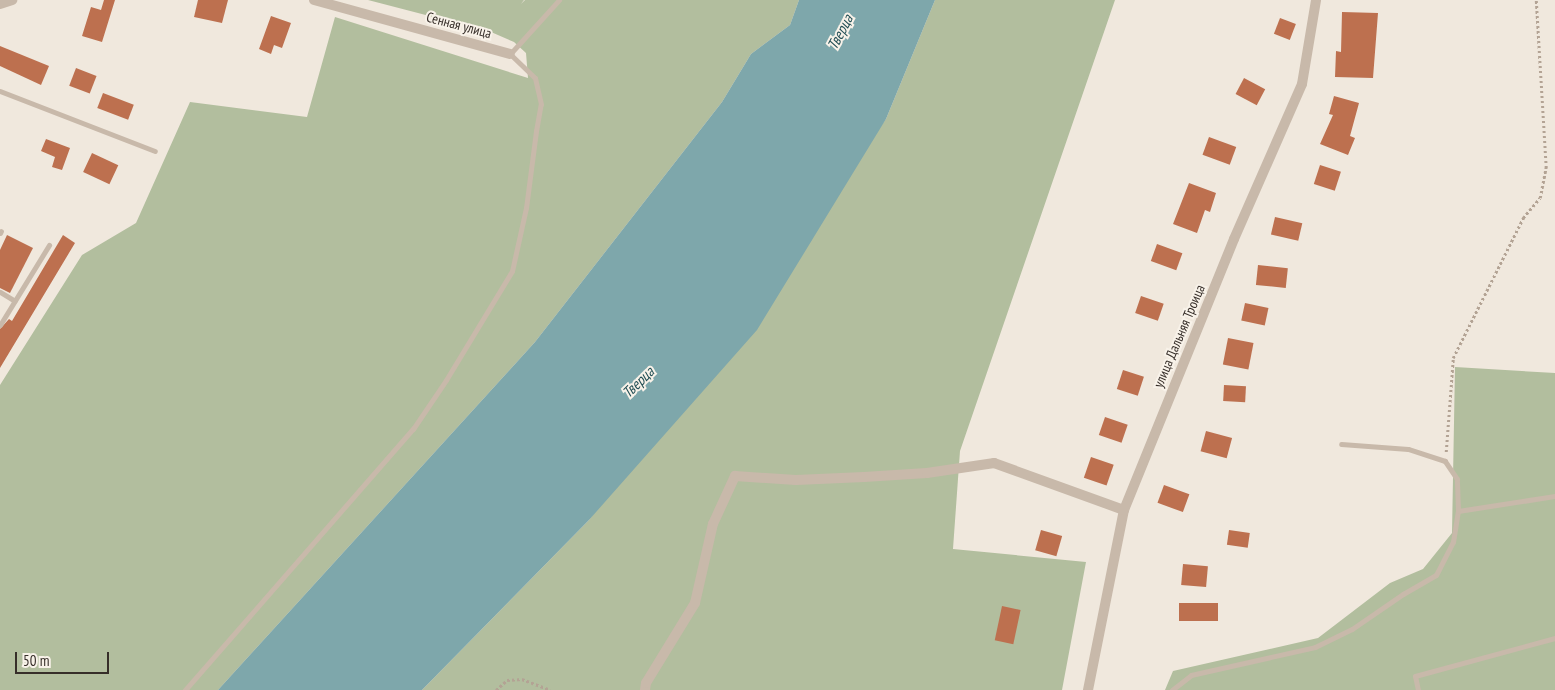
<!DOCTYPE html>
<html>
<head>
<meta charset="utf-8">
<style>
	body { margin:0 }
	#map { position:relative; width:1555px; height:690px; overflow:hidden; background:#f0e8dd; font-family:"PT Sans Narrow",sans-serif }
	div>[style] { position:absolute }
	.green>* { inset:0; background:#b2be9e }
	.water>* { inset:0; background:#7ea7ab }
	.building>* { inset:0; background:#bd704f; transform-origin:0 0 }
	.path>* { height:2.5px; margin-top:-1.25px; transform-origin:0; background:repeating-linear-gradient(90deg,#b3a394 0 2.5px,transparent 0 5px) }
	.lane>* { height:5px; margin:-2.5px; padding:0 2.5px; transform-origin:2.5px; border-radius:2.5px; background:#c8b9aa }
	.street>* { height:10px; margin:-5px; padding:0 5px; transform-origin:5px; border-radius:5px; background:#c8b9aa }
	span { translate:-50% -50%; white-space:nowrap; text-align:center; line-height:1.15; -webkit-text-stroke:4px #f8f2e9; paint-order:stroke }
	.street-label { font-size:14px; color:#362e29 }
	.water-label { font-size:15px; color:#214e54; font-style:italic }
	.scale { position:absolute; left:15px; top:652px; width:94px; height:22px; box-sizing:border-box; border:2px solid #362e29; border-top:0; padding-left:6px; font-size:15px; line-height:18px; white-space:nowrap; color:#362e29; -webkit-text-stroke:4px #f8f2e9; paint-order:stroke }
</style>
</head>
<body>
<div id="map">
	<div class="green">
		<i style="clip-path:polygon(368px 0,524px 0,521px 4px,525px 0,799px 0,790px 25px,751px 54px,722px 102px,535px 342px,218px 690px,0 690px,0 385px,82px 255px,136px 223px,190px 102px,307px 117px,335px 17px,528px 78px,526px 53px,514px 42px,491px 32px)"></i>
		<i style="clip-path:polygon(935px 0,1115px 0,960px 451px,953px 549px,1086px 562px,1062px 690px,422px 690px,589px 520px,886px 119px)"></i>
		<i style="clip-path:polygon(1455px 367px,1555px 373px,1555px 690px,1165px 690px,1173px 671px,1318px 638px,1390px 583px,1423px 569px,1452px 533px)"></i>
	</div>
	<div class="water">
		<i style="clip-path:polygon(799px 0,935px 0,886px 119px,757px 330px,589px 520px,422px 690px,218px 690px,535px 342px,722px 102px,751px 54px,790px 25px)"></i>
	</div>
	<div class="building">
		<i style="clip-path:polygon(104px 0,115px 0,102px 42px,82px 36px,91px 7px,101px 10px)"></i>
		<i style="clip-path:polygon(198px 0,228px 0,222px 23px,194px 17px)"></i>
		<i style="clip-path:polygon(1342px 12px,1378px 13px,1373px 78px,1335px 77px,1336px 51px,1341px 52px)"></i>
		<i style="clip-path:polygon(271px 16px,291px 23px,282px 48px,274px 45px,271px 54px,259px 49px)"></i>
		<i style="left:1280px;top:18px;width:17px;height:17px;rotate:21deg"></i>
		<i style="clip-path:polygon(0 46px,49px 66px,41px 85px,0 66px)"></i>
		<i style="left:76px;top:68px;width:22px;height:19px;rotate:21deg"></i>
		<i style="left:1244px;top:78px;width:24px;height:18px;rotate:28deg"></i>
		<i style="left:103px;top:93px;width:33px;height:16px;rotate:21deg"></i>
		<i style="clip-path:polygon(1334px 96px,1359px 103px,1350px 136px,1355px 138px,1348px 155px,1320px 144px,1333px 115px,1329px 114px)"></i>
		<i style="left:1209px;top:137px;width:29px;height:19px;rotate:20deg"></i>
		<i style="clip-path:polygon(46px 139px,70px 148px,62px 170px,52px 167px,55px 157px,41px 151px)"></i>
		<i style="left:92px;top:153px;width:29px;height:21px;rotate:25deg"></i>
		<i style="left:1320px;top:165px;width:22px;height:20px;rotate:18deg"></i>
		<i style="clip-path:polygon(1189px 183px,1216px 193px,1210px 212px,1205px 210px,1197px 233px,1173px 224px)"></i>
		<i style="left:1275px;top:217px;width:28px;height:18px;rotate:13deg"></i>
		<i style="clip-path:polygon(7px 235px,33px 248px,10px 293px,0 288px,0 250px)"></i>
		<i style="clip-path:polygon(63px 235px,75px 243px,0 368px,0 329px,9px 319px,12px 321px)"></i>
		<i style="left:1157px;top:244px;width:27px;height:18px;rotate:20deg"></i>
		<i style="left:1258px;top:265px;width:30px;height:20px;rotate:6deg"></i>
		<i style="left:1141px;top:296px;width:24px;height:18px;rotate:19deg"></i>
		<i style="left:1245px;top:303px;width:24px;height:18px;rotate:12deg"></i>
		<i style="left:1228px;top:338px;width:26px;height:27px;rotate:11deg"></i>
		<i style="left:1123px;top:370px;width:22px;height:20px;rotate:18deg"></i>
		<i style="left:1224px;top:385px;width:22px;height:16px;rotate:3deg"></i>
		<i style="left:1105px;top:417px;width:24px;height:19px;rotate:19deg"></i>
		<i style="left:1206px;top:431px;width:27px;height:21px;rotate:15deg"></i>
		<i style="left:1091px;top:457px;width:24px;height:22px;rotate:19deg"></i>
		<i style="left:1164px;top:485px;width:27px;height:19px;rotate:20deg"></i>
		<i style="left:1041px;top:530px;width:22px;height:21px;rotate:16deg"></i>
		<i style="left:1229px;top:530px;width:21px;height:15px;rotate:8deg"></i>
		<i style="left:1183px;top:564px;width:25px;height:21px;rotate:5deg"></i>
		<i style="left:1179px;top:603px;width:39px;height:18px"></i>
		<i style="left:1002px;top:606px;width:19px;height:35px;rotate:12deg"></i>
	</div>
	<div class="path">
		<i style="left:1446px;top:452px;width:94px;rotate:-85.7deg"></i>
		<i style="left:1453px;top:358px;width:157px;rotate:-63.4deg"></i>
		<i style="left:1523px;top:218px;width:26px;rotate:-50deg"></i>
		<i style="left:1540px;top:198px;width:31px;rotate:-79deg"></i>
		<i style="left:1546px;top:168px;width:168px;rotate:-93.4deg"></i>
		<i style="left:496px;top:690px;width:15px;rotate:-42deg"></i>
		<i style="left:507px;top:680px;width:15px;rotate:-4deg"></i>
		<i style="left:522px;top:679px;width:30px;rotate:21deg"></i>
	</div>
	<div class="lane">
		<i style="left:0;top:91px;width:166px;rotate:21.2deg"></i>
		<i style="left:0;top:233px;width:2px;rotate:-63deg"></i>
		<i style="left:0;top:292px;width:17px;rotate:31deg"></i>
		<i style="left:0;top:325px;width:94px;rotate:-58.5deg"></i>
		<i style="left:1458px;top:511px;width:98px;rotate:-8.8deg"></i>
		<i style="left:185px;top:690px;width:347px;rotate:-48.9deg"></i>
		<i style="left:413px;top:429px;width:59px;rotate:-56deg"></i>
		<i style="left:446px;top:380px;width:127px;rotate:-58.8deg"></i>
		<i style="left:512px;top:271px;width:65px;rotate:-77.5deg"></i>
		<i style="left:526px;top:208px;width:78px;rotate:-82.6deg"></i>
		<i style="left:536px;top:131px;width:27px;rotate:-80deg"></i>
		<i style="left:541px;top:104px;width:27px;rotate:-103deg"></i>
		<i style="left:535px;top:78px;width:35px;rotate:-136deg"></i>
		<i style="left:510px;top:54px;width:73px;rotate:-47.8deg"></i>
		<i style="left:1172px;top:690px;width:24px;rotate:-38deg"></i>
		<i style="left:1191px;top:675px;width:127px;rotate:-12.7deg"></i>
		<i style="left:1315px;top:647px;width:41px;rotate:-25.9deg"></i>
		<i style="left:1352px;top:629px;width:62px;rotate:-34.5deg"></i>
		<i style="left:1403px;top:594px;width:38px;rotate:-30deg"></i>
		<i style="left:1436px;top:575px;width:37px;rotate:-63deg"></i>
		<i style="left:1453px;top:542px;width:31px;rotate:-81deg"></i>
		<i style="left:1458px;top:511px;width:32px;rotate:-92deg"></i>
		<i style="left:1457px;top:479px;width:22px;rotate:-124deg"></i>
		<i style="left:1445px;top:461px;width:39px;rotate:-162deg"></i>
		<i style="left:1408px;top:449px;width:67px;rotate:-175.7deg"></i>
		<i style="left:1418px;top:690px;width:14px;rotate:-102deg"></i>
		<i style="left:1415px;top:676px;width:145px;rotate:-15.2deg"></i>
	</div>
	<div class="street">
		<i style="left:314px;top:0;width:203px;rotate:15.4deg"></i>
		<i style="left:0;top:4px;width:13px;rotate:-18deg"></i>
		<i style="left:645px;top:690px;width:7px;rotate:-82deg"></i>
		<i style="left:646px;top:683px;width:94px;rotate:-58.5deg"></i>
		<i style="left:695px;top:603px;width:81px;rotate:-77.2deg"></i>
		<i style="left:713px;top:524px;width:53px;rotate:-65.4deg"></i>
		<i style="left:735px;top:476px;width:61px;rotate:3.8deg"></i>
		<i style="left:796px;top:480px;width:68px;rotate:-2.5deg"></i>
		<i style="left:864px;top:477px;width:63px;rotate:-3.6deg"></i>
		<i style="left:927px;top:473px;width:68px;rotate:-8.5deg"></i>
		<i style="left:994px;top:463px;width:138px;rotate:19.9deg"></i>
		<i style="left:1088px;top:690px;width:184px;rotate:-78.7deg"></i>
		<i style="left:1124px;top:510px;width:292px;rotate:-67.9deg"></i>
		<i style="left:1234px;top:239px;width:169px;rotate:-66.3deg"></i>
		<i style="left:1302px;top:84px;width:85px;rotate:-80.5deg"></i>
	</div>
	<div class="street-label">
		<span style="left:459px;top:25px;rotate:15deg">Сенная улица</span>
		<span style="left:1179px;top:336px;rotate:-67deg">улица Дальняя Троица</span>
	</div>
	<div class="water-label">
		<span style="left:840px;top:32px;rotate:-62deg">Тверца</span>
		<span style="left:638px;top:382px;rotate:-44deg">Тверца</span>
	</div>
	<div class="scale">50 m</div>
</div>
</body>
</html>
